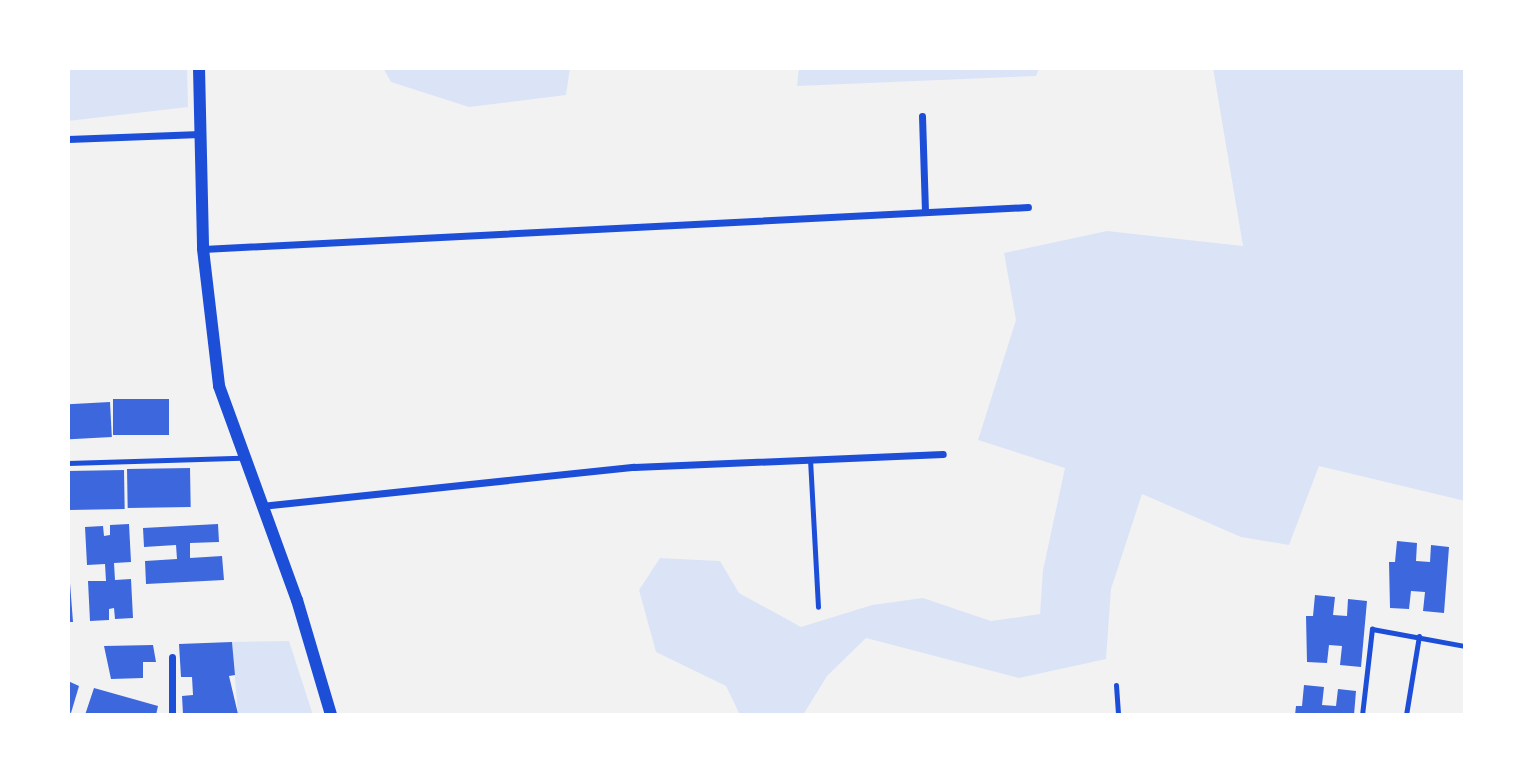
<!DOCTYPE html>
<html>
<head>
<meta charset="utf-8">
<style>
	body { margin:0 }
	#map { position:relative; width:1533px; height:783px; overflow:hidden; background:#f2f2f2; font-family:Barlow,sans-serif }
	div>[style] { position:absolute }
	.green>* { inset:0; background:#dbe4f7 }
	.building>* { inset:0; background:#3d67dc; transform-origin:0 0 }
	.service>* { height:5px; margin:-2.5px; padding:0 2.5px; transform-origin:2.5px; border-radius:2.5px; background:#1d4ed8 }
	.minor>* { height:7px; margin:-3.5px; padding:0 3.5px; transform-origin:3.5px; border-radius:3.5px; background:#1d4ed8 }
	.tertiary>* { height:12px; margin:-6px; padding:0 6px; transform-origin:6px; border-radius:6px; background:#1d4ed8 }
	span { translate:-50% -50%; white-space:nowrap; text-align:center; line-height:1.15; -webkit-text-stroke:5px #fff; paint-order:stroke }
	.frame { position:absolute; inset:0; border:70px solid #fff; pointer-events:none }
</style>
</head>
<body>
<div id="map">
	<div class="green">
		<i style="clip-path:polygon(68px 68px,187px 68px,188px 107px,68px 121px)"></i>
		<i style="clip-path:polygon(383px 68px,570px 68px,566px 95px,469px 107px,391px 82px)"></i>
		<i style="clip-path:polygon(799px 68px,1039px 68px,1036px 76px,797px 86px)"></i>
		<i style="clip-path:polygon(1213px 68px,1465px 68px,1465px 501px,1319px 466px,1289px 545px,1241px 537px,1142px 494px,1111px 589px,1106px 659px,1019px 678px,866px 638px,827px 676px,803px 715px,740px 715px,726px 686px,656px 652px,639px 590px,660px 558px,720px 561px,739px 593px,801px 627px,872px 605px,923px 598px,991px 621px,1040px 614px,1043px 570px,1065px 468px,978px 440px,1016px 320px,1004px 253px,1107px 231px,1243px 246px)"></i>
		<i style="clip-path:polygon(289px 641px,313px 715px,238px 715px,232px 642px)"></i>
	</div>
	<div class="building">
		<i style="left:169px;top:399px;width:36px;height:56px;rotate:90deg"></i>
		<i style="left:110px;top:402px;width:35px;height:42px;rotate:87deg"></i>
		<i style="left:190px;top:468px;width:39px;height:63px;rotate:89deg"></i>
		<i style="left:124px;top:470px;width:39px;height:56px;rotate:89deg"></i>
		<i style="clip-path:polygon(129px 524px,131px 562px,114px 563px,115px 580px,131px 579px,133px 618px,115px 619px,114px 608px,109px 609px,109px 620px,90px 621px,88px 581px,106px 581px,105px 564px,87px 565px,85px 527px,103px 526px,104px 536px,110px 535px,110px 525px)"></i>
		<i style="clip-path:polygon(218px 524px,219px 542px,190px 543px,190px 558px,222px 556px,224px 580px,146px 584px,145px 561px,177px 559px,176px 545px,144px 547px,143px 528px)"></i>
		<i style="clip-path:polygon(1397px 541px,1417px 543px,1416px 561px,1430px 562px,1431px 545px,1449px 547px,1444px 613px,1423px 611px,1425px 592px,1411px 591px,1409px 609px,1390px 608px,1389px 562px,1395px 562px)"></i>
		<i style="clip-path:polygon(68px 583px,70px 583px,73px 622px,68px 622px)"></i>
		<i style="clip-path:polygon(1315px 595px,1335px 597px,1333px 615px,1347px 616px,1348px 599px,1367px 601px,1361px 667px,1340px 665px,1342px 646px,1329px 645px,1327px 663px,1307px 662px,1306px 616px,1313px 616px)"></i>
		<i style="clip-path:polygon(232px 642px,235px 675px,229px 676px,238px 714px,183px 714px,182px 696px,193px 695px,192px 677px,181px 677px,179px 644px)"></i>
		<i style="clip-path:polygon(153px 645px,156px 662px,143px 662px,143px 678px,111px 679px,104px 646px)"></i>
		<i style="clip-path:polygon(68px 681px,79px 686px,71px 713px,68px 712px)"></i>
		<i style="clip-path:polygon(1304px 685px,1324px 687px,1322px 705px,1336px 706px,1338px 689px,1356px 691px,1354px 715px,1295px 715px,1296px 706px,1302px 706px)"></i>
		<i style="clip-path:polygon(94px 688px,158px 706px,156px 715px,85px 715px)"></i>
	</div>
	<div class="service">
		<i style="left:810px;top:459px;width:148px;rotate:86.9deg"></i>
		<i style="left:68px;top:463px;width:173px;rotate:-1.7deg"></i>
		<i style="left:1116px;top:685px;width:30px;rotate:86deg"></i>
		<i style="left:1362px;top:715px;width:87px;rotate:-83.4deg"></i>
		<i style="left:1372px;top:629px;width:95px;rotate:10.4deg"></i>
		<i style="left:1406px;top:715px;width:80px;rotate:-80.7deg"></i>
	</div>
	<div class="minor">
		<i style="left:922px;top:116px;width:96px;rotate:88.2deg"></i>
		<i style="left:68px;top:139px;width:132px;rotate:-2.2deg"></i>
		<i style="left:203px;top:249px;width:826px;rotate:-2.91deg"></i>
		<i style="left:261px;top:506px;width:375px;rotate:-6deg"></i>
		<i style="left:634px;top:467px;width:309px;rotate:-2.4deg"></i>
		<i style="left:172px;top:715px;width:58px;rotate:-90deg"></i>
	</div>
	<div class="tertiary">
		<i style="left:199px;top:68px;width:181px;rotate:88.7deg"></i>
		<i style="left:203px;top:249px;width:138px;rotate:83.3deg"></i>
		<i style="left:219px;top:386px;width:228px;rotate:70deg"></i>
		<i style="left:297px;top:600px;width:120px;rotate:73.5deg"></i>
	</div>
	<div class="frame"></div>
</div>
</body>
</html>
